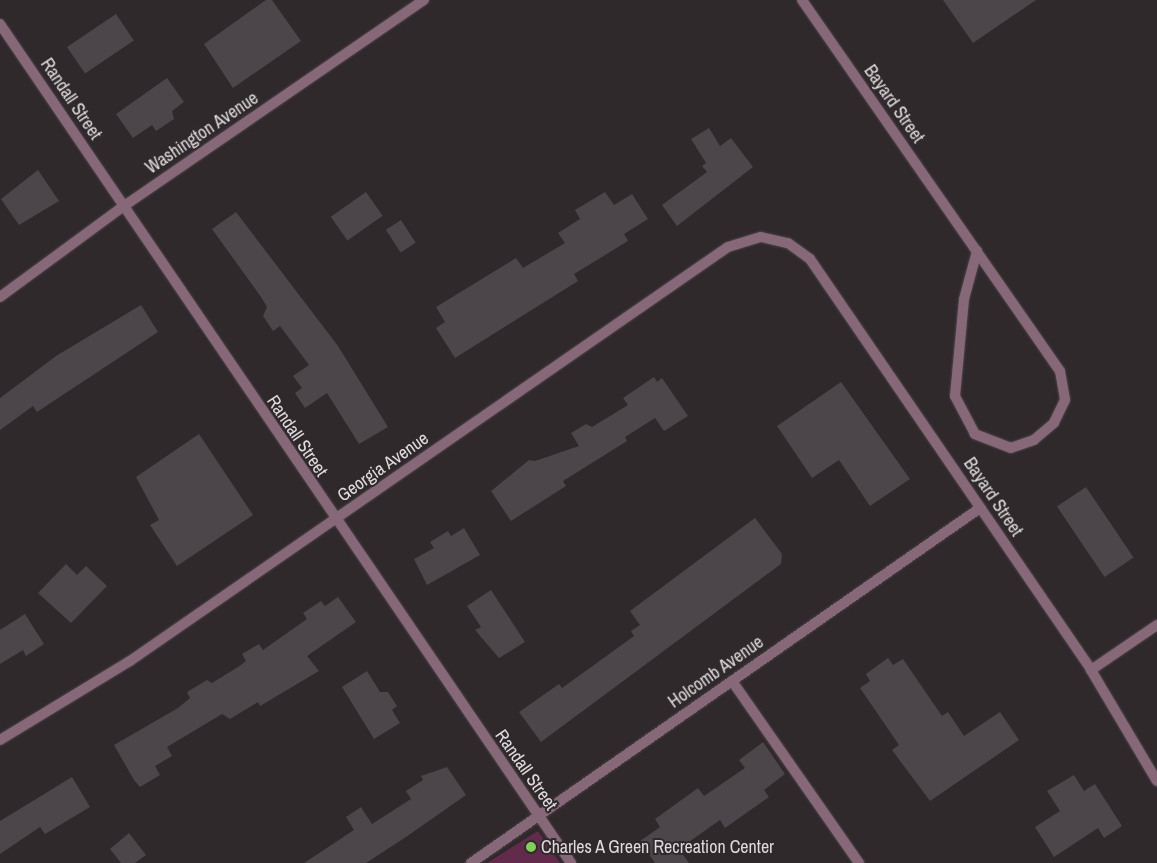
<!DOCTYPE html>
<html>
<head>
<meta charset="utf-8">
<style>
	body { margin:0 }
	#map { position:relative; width:1157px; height:863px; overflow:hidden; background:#2f292c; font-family:"Archivo Narrow",sans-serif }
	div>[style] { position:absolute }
	.green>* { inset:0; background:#622b4b }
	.building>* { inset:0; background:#4c4549; transform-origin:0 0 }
	.roads { filter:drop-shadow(0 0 1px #4b4548) drop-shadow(0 0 1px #4b4548) }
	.street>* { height:10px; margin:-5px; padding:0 5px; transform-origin:5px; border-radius:5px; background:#876878 }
	.dots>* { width:14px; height:14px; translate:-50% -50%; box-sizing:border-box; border:2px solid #2f292c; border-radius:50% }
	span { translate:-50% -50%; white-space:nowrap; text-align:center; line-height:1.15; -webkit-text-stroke:4px #2f292c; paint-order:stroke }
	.street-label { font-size:18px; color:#dfdbdd }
	.poi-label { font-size:18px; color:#dfdbdd }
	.left { translate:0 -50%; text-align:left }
</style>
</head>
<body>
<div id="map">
	<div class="green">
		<i style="clip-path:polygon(538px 831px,560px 863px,487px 863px)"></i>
	</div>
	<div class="building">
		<i style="clip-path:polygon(266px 0,272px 0,301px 41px,233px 88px,204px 44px)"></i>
		<i style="clip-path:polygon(943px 0,1036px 0,973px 43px)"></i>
		<i style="left:116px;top:14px;width:32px;height:59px;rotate:56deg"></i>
		<i style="clip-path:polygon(167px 78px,184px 102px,172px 111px,174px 119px,156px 131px,152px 125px,133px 138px,116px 114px)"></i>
		<i style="clip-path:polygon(709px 128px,720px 146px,731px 138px,753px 167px,677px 226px,662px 205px,707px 172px,702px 166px,706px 163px,691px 139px)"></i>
		<i style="clip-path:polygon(38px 170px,59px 201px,19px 225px,1px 199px)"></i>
		<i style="left:366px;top:192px;width:29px;height:43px;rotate:55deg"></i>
		<i style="clip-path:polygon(605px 192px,614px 205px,632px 194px,648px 219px,624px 234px,628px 241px,574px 274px,578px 281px,455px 358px,436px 328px,445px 322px,436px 307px,516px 258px,523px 268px,565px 243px,558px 233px,580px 219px,575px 210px)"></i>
		<i style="clip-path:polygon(236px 212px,338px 346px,388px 427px,359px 444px,327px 393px,305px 408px,295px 393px,302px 388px,293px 376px,309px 365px,280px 326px,273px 331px,263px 316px,267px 307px,261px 297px,212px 229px)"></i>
		<i style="left:401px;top:220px;width:27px;height:18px;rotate:57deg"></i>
		<i style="clip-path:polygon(141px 305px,158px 332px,37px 412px,33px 406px,0 430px,0 398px,56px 356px)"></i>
		<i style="clip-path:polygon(654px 377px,657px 382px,662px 378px,688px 416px,664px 431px,655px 418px,625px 437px,627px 441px,563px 481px,566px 486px,511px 521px,491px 491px,529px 460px,535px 461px,579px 446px,571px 433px,586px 424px,592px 427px,628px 405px,623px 398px)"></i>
		<i style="clip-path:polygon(841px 382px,910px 479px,870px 506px,839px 460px,812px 478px,777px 426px)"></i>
		<i style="clip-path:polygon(199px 434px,253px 515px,177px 566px,150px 525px,159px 520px,136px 477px)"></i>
		<i style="left:1086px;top:487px;width:85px;height:35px;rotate:56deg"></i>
		<i style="clip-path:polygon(755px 518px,782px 554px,781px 564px,541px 742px,519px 712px,559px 684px,562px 688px,634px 636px,631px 631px,640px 625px,630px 611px)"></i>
		<i style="clip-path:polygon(464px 528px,480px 555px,427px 585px,414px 559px,434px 548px,430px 542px,448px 531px,451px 536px)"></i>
		<i style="clip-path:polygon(66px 564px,77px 575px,86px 566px,107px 586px,71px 623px,38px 593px)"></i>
		<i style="clip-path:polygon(491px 590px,525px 642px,499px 658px,475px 630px,481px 627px,467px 606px)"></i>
		<i style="clip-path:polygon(338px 597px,356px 622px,307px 656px,319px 671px,260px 706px,258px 702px,230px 719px,222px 714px,167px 747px,172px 756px,155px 766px,160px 775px,140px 787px,134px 780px,114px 745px,178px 708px,190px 698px,187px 692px,207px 680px,212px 683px,238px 667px,246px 661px,242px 654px,259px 644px,263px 650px,307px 619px,303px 613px,321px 601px,325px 606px)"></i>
		<i style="clip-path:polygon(25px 614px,44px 644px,26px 656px,23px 650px,0 664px,0 630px)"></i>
		<i style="clip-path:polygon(888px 658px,893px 665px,903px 659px,942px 716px,948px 712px,964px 736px,1000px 712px,1019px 740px,930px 801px,892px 750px,899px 745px,860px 688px,870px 681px,866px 674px)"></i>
		<i style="clip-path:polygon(367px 671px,380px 692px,388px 692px,397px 706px,392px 710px,400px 723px,374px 739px,342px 687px)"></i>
		<i style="clip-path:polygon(763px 742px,785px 774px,764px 790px,769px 797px,725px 828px,720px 820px,679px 849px,689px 863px,655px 863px,640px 841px,660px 827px,655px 819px,698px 788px,704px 796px,745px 768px,739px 760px)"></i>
		<i style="clip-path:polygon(447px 767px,466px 795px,406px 837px,366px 863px,304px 863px,354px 830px,346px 817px,361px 807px,372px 824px,411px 799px,406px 791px,423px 780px,421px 776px)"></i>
		<i style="clip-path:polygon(1074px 775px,1084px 791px,1095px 784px,1122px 826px,1104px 838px,1098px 828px,1054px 857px,1035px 827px,1060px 811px,1047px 791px)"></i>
		<i style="clip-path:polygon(72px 777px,90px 807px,45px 834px,40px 827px,0 854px,0 821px)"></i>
		<i style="clip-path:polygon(129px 833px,146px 855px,135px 863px,121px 863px,110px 849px)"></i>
	</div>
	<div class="roads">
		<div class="street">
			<i style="left:802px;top:0;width:452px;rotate:55.2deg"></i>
			<i style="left:1060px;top:371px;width:29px;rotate:80deg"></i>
			<i style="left:1065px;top:400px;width:25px;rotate:116deg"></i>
			<i style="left:1054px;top:423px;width:26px;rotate:140deg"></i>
			<i style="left:1034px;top:440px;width:24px;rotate:161deg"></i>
			<i style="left:1011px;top:448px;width:39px;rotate:-159deg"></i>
			<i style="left:975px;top:434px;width:43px;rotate:-117.8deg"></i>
			<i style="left:955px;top:396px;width:97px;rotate:-84.7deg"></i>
			<i style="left:964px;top:299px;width:50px;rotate:-74.8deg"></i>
			<i style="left:0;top:24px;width:1015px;rotate:55.76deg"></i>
			<i style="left:0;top:297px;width:154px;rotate:-36.3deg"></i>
			<i style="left:124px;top:206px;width:364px;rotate:-34.5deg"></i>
			<i style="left:1091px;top:670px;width:80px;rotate:-34.3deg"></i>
			<i style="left:732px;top:681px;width:222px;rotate:55.1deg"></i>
			<i style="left:0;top:740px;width:152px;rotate:-31.3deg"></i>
			<i style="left:130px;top:661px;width:727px;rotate:-34.7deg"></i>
			<i style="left:728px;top:247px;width:34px;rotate:-17deg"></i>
			<i style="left:761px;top:237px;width:28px;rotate:13deg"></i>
			<i style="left:788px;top:243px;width:27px;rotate:36deg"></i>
			<i style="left:810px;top:259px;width:498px;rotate:55.6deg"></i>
			<i style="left:1091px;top:670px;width:129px;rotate:59.3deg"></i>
			<i style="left:471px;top:863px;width:621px;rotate:-34.89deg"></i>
		</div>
	</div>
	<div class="dots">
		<i style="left:531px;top:847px;background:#7ed153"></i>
	</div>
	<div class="street-label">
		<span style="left:71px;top:99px;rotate:56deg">Randall Street</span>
		<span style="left:894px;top:104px;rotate:55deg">Bayard Street</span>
		<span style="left:202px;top:133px;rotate:-34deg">Washington Avenue</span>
		<span style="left:297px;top:436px;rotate:56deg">Randall Street</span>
		<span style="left:383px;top:467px;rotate:-35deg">Georgia Avenue</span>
		<span style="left:993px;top:497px;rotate:56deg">Bayard Street</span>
		<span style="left:716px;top:672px;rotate:-35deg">Holcomb Avenue</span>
		<span style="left:526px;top:770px;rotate:55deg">Randall Street</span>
	</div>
	<div class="poi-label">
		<span class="left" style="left:541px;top:847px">Charles A Green Recreation Center</span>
	</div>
</div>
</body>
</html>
